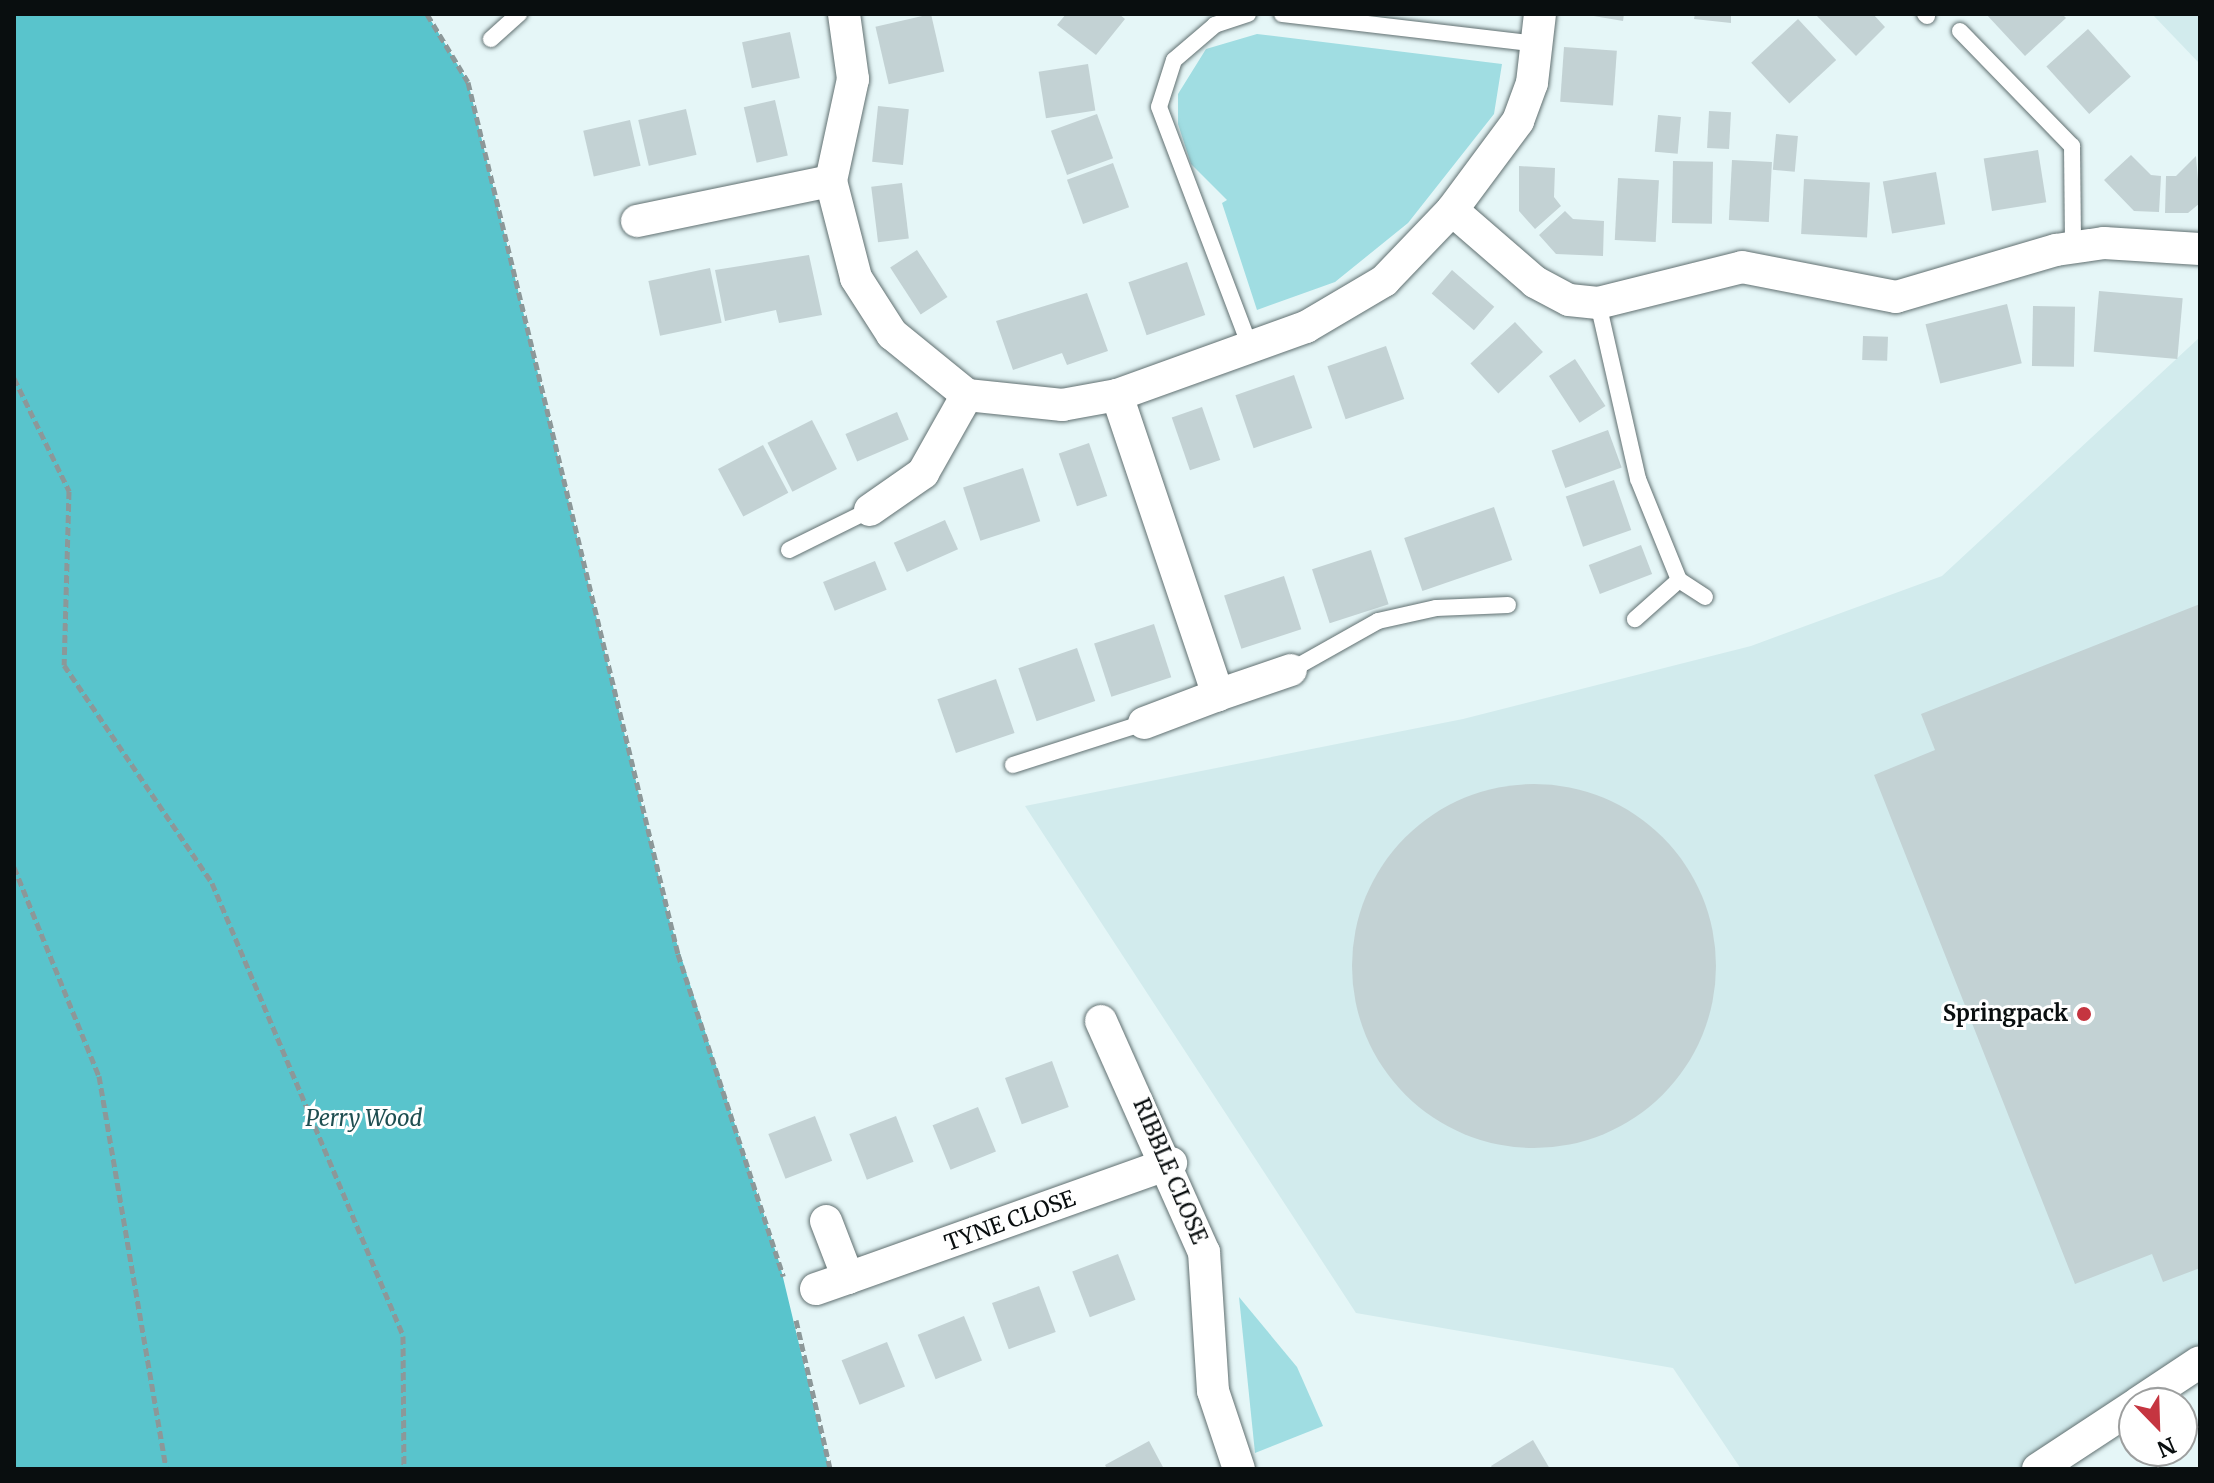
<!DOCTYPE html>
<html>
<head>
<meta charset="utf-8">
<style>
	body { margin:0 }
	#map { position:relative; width:2214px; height:1483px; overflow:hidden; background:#e5f6f7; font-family:Merriweather,serif }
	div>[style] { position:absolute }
	.built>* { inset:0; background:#d2ebed }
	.green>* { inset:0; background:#a0dde2 }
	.forest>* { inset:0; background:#59c4cc }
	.building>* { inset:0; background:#c3d2d4; transform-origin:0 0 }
	.round { border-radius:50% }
	.path>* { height:5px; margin-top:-2.5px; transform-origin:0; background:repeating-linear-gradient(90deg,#8c9899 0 8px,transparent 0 12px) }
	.roads { filter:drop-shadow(0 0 2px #617071) drop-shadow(0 0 2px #617071) }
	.service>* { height:16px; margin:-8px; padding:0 8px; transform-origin:8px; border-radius:8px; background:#fff }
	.minor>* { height:32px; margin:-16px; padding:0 16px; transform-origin:16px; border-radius:16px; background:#fff }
	.dots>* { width:22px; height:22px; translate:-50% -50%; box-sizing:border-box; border:4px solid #fff; border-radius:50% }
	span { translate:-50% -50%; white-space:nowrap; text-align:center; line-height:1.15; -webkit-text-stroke:6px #fff; paint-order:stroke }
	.poi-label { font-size:22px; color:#090e0f; font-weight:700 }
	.right { translate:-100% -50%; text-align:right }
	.park-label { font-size:22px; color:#1e4e51; font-style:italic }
	.street-label { font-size:22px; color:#090e0f }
	.frame { position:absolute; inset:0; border:16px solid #090e0f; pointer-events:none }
	.north { position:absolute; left:2118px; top:1387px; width:80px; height:80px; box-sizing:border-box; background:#fff; border:2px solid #9d9f9f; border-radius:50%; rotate:157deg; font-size:22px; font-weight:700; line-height:32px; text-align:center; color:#090e0f }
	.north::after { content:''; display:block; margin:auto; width:28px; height:36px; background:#c53540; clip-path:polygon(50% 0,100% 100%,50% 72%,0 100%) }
</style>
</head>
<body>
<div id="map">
	<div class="built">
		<i style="clip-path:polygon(2152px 14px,2200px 14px,2200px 64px)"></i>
		<i style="clip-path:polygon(2200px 337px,2200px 1362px,2038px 1469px,1741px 1469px,1673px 1368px,1356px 1313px,1025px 806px,1463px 719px,1751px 646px,1942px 576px)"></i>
	</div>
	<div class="green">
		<i style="clip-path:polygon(1257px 34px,1502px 64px,1494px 114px,1408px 223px,1335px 282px,1257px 310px,1222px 203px,1227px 200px,1191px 164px,1178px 124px,1178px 94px,1206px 49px)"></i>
		<i style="clip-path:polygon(1239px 1297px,1297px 1367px,1323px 1426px,1255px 1453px)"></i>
	</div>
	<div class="forest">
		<i style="clip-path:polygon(14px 14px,427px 14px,468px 82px,669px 919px,780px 1265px,829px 1469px,14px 1469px)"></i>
	</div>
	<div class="building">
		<i style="left:931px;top:14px;width:59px;height:57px;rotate:77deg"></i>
		<i style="clip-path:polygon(1066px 14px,1119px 14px,1125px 19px,1096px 55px,1057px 25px)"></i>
		<i style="clip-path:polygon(1582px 14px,1624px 14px,1623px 21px)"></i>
		<i style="clip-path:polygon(1695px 14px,1731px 14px,1731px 23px,1694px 19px)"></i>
		<i style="clip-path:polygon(1815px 14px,1873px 14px,1885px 27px,1856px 56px)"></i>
		<i style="clip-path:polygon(1986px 14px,2062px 14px,2066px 18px,2025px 56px)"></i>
		<i style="left:1798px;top:19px;width:56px;height:64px;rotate:47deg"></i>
		<i style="left:2088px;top:29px;width:64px;height:56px;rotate:48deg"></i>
		<i style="left:790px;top:32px;width:47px;height:49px;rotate:78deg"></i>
		<i style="left:1564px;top:47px;width:53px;height:55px;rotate:4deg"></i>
		<i style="left:1088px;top:64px;width:47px;height:50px;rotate:81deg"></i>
		<i style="left:775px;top:100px;width:57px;height:32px;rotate:77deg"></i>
		<i style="left:878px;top:106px;width:31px;height:56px;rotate:6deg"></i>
		<i style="left:686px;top:109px;width:47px;height:49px;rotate:77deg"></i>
		<i style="left:1709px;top:111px;width:22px;height:37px;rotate:3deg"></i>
		<i style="left:1097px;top:114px;width:47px;height:49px;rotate:70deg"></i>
		<i style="left:1658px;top:115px;width:23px;height:37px;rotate:5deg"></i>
		<i style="left:630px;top:120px;width:47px;height:48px;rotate:77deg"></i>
		<i style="left:1776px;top:134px;width:22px;height:36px;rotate:5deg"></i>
		<i style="left:2038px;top:150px;width:53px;height:55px;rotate:81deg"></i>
		<i style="clip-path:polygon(2131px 155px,2151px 175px,2161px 176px,2159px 212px,2134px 211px,2104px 180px)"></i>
		<i style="clip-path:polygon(2196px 156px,2200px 203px,2188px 213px,2165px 213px,2166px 176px,2176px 176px)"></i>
		<i style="left:1732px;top:160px;width:40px;height:60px;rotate:3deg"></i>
		<i style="left:1673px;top:161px;width:40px;height:62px;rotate:1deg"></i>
		<i style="left:1113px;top:163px;width:47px;height:49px;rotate:70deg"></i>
		<i style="clip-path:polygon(1519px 166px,1555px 168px,1554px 197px,1561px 206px,1535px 229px,1519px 211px)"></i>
		<i style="left:1936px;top:172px;width:53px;height:54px;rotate:80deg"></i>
		<i style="left:1618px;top:178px;width:41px;height:62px;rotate:3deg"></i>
		<i style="left:1804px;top:179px;width:66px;height:55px;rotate:3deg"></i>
		<i style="left:902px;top:183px;width:56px;height:31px;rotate:83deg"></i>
		<i style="clip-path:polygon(1565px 211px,1573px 219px,1604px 221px,1603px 256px,1556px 254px,1539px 235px)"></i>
		<i style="left:917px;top:250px;width:56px;height:32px;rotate:57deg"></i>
		<i style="clip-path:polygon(809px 255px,822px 315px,779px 323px,776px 310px,725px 321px,715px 270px)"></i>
		<i style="left:1187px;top:262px;width:56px;height:62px;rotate:71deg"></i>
		<i style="left:710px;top:268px;width:56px;height:63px;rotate:78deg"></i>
		<i style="left:1452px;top:270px;width:56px;height:31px;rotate:41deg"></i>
		<i style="left:2099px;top:291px;width:84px;height:61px;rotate:5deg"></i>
		<i style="clip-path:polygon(1087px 293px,1108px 351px,1067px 365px,1062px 353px,1013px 370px,996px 321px)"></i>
		<i style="left:2007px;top:304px;width:61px;height:84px;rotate:76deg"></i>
		<i style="left:2033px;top:306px;width:42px;height:60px;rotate:1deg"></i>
		<i style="left:1515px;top:322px;width:41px;height:61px;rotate:47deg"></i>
		<i style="left:1863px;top:336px;width:25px;height:24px;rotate:2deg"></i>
		<i style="left:1386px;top:346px;width:56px;height:62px;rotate:71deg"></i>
		<i style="left:1575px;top:359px;width:56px;height:31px;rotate:57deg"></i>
		<i style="left:1294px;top:375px;width:56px;height:62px;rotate:71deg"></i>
		<i style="left:1202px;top:407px;width:56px;height:32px;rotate:71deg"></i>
		<i style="left:897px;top:412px;width:30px;height:56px;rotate:67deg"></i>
		<i style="left:812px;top:420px;width:55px;height:50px;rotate:63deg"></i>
		<i style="left:1608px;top:430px;width:40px;height:60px;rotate:70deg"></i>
		<i style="left:1089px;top:443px;width:56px;height:32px;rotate:71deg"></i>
		<i style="left:763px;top:445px;width:54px;height:51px;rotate:62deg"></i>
		<i style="left:1023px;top:468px;width:56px;height:63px;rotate:72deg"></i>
		<i style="left:1614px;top:480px;width:53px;height:51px;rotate:71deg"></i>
		<i style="left:1494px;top:507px;width:56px;height:95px;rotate:71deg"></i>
		<i style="left:945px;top:520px;width:32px;height:56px;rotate:66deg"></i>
		<i style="left:1641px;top:545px;width:31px;height:56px;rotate:69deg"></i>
		<i style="left:1371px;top:550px;width:57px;height:62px;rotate:72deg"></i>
		<i style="left:875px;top:561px;width:31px;height:56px;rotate:68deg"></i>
		<i style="left:1284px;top:576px;width:56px;height:63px;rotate:72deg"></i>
		<i style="clip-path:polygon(2200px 604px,2200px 1268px,2163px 1282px,2152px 1254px,2075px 1284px,1874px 775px,1935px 750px,1921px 714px)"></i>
		<i style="left:1154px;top:624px;width:56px;height:63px;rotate:72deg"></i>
		<i style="left:1077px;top:648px;width:56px;height:62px;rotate:71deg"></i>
		<i style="left:996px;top:679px;width:57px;height:62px;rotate:71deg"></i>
		<i class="round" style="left:1352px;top:784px;width:364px;height:364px"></i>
		<i style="left:1052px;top:1061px;width:49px;height:50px;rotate:70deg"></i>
		<i style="left:978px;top:1107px;width:48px;height:49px;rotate:68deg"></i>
		<i style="left:815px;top:1116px;width:48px;height:50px;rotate:69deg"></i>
		<i style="left:896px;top:1116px;width:49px;height:50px;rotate:69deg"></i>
		<i style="left:1118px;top:1254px;width:49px;height:49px;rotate:69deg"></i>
		<i style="left:1039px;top:1286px;width:49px;height:50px;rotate:70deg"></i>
		<i style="left:964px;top:1316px;width:48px;height:50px;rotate:68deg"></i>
		<i style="left:887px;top:1342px;width:48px;height:49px;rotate:68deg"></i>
		<i style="clip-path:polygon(1533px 1440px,1550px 1469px,1493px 1469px,1491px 1466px)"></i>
		<i style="clip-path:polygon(1149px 1441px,1164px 1469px,1107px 1469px,1105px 1465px)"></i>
	</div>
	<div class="path">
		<i style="left:427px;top:14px;width:79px;rotate:58.9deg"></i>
		<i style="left:468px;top:82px;width:897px;rotate:76.46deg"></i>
		<i style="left:678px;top:954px;width:339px;rotate:71.9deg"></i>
		<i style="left:14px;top:378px;width:126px;rotate:64deg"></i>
		<i style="left:69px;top:491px;width:174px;rotate:91.6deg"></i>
		<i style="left:64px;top:665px;width:263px;rotate:55.8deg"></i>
		<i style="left:212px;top:883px;width:492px;rotate:67.1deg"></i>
		<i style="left:403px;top:1336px;width:133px;rotate:89.6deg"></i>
		<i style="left:14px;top:867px;width:226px;rotate:67.9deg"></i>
		<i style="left:99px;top:1076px;width:399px;rotate:80.3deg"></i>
		<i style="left:796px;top:1320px;width:153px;rotate:77.1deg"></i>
	</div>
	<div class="roads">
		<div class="service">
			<i style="left:1248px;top:14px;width:35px;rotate:162deg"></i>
			<i style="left:1215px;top:25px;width:54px;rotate:139.5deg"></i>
			<i style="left:1174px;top:60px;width:49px;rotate:107.7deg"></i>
			<i style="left:1159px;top:107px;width:257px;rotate:69.2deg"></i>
			<i style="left:1282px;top:14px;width:257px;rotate:6.7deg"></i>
			<i style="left:1925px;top:14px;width:3px;rotate:45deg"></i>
			<i style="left:1960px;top:31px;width:161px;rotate:45.8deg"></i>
			<i style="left:2072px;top:146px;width:101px;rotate:89.4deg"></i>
			<i style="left:491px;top:39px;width:38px;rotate:-42deg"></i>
			<i style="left:1598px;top:303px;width:180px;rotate:77.2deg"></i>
			<i style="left:1638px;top:479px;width:109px;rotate:67.9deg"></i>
			<i style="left:1679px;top:580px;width:59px;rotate:138.4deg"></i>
			<i style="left:789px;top:550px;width:90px;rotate:-26.3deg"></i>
			<i style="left:1679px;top:580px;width:31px;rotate:33deg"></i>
			<i style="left:1291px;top:670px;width:100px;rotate:-29.4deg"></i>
			<i style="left:1378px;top:621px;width:59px;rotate:-12.6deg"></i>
			<i style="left:1436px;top:608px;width:72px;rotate:-2.4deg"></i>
			<i style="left:1013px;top:765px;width:138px;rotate:-17.8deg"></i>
		</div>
		<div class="minor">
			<i style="left:844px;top:14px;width:66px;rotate:82.1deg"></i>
			<i style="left:853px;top:79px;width:104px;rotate:102.2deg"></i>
			<i style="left:831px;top:181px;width:100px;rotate:75.5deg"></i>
			<i style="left:856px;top:278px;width:67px;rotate:57.3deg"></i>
			<i style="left:892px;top:334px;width:97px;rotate:39.1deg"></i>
			<i style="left:967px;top:395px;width:96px;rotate:6deg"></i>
			<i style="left:1062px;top:405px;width:56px;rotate:-10.3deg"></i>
			<i style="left:1117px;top:395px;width:201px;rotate:-19.8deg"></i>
			<i style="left:1306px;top:327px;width:91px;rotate:-30.5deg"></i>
			<i style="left:1384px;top:281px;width:98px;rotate:-46.2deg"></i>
			<i style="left:1452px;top:210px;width:111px;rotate:-53.4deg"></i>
			<i style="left:1518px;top:121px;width:40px;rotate:-69.8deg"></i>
			<i style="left:1532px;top:83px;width:69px;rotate:-83.4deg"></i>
			<i style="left:1452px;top:210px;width:110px;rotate:40.9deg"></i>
			<i style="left:1535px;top:282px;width:38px;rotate:28deg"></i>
			<i style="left:1569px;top:300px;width:29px;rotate:6deg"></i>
			<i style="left:1598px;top:303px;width:148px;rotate:-14deg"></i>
			<i style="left:1742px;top:267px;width:157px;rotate:11deg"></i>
			<i style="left:1896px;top:297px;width:167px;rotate:-16.4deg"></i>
			<i style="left:2056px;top:250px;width:49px;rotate:-8.3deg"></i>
			<i style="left:2104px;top:243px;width:96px;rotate:3.6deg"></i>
			<i style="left:637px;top:221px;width:198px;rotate:-11.7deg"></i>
			<i style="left:1117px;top:395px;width:317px;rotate:71.4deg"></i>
			<i style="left:1218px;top:695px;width:79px;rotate:159.3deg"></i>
			<i style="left:870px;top:510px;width:65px;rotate:-34.9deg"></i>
			<i style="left:923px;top:473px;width:90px;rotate:-60.6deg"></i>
			<i style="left:1218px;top:695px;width:77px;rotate:-18.9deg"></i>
			<i style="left:1101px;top:1021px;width:253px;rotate:66deg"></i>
			<i style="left:1204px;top:1252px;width:139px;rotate:86.3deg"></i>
			<i style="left:1213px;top:1391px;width:82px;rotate:71.6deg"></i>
			<i style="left:848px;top:1278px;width:343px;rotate:-19.6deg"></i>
			<i style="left:816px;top:1289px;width:34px;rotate:-19deg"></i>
			<i style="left:848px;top:1278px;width:61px;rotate:-111.1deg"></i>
			<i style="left:2138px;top:1403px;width:74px;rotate:-33.5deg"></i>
			<i style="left:2038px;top:1469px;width:115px;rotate:-33.3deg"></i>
		</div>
	</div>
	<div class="dots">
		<i style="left:2084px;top:1014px;background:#c53540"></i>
	</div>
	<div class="poi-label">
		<span class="right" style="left:2068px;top:1014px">Springpack</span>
	</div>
	<div class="park-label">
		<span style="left:364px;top:1119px">Perry Wood</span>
	</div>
	<div class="street-label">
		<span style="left:1170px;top:1171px;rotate:67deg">RIBBLE CLOSE</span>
		<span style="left:1010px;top:1221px;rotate:-20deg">TYNE CLOSE</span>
	</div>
	<div class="frame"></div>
	<div class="north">N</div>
</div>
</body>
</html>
